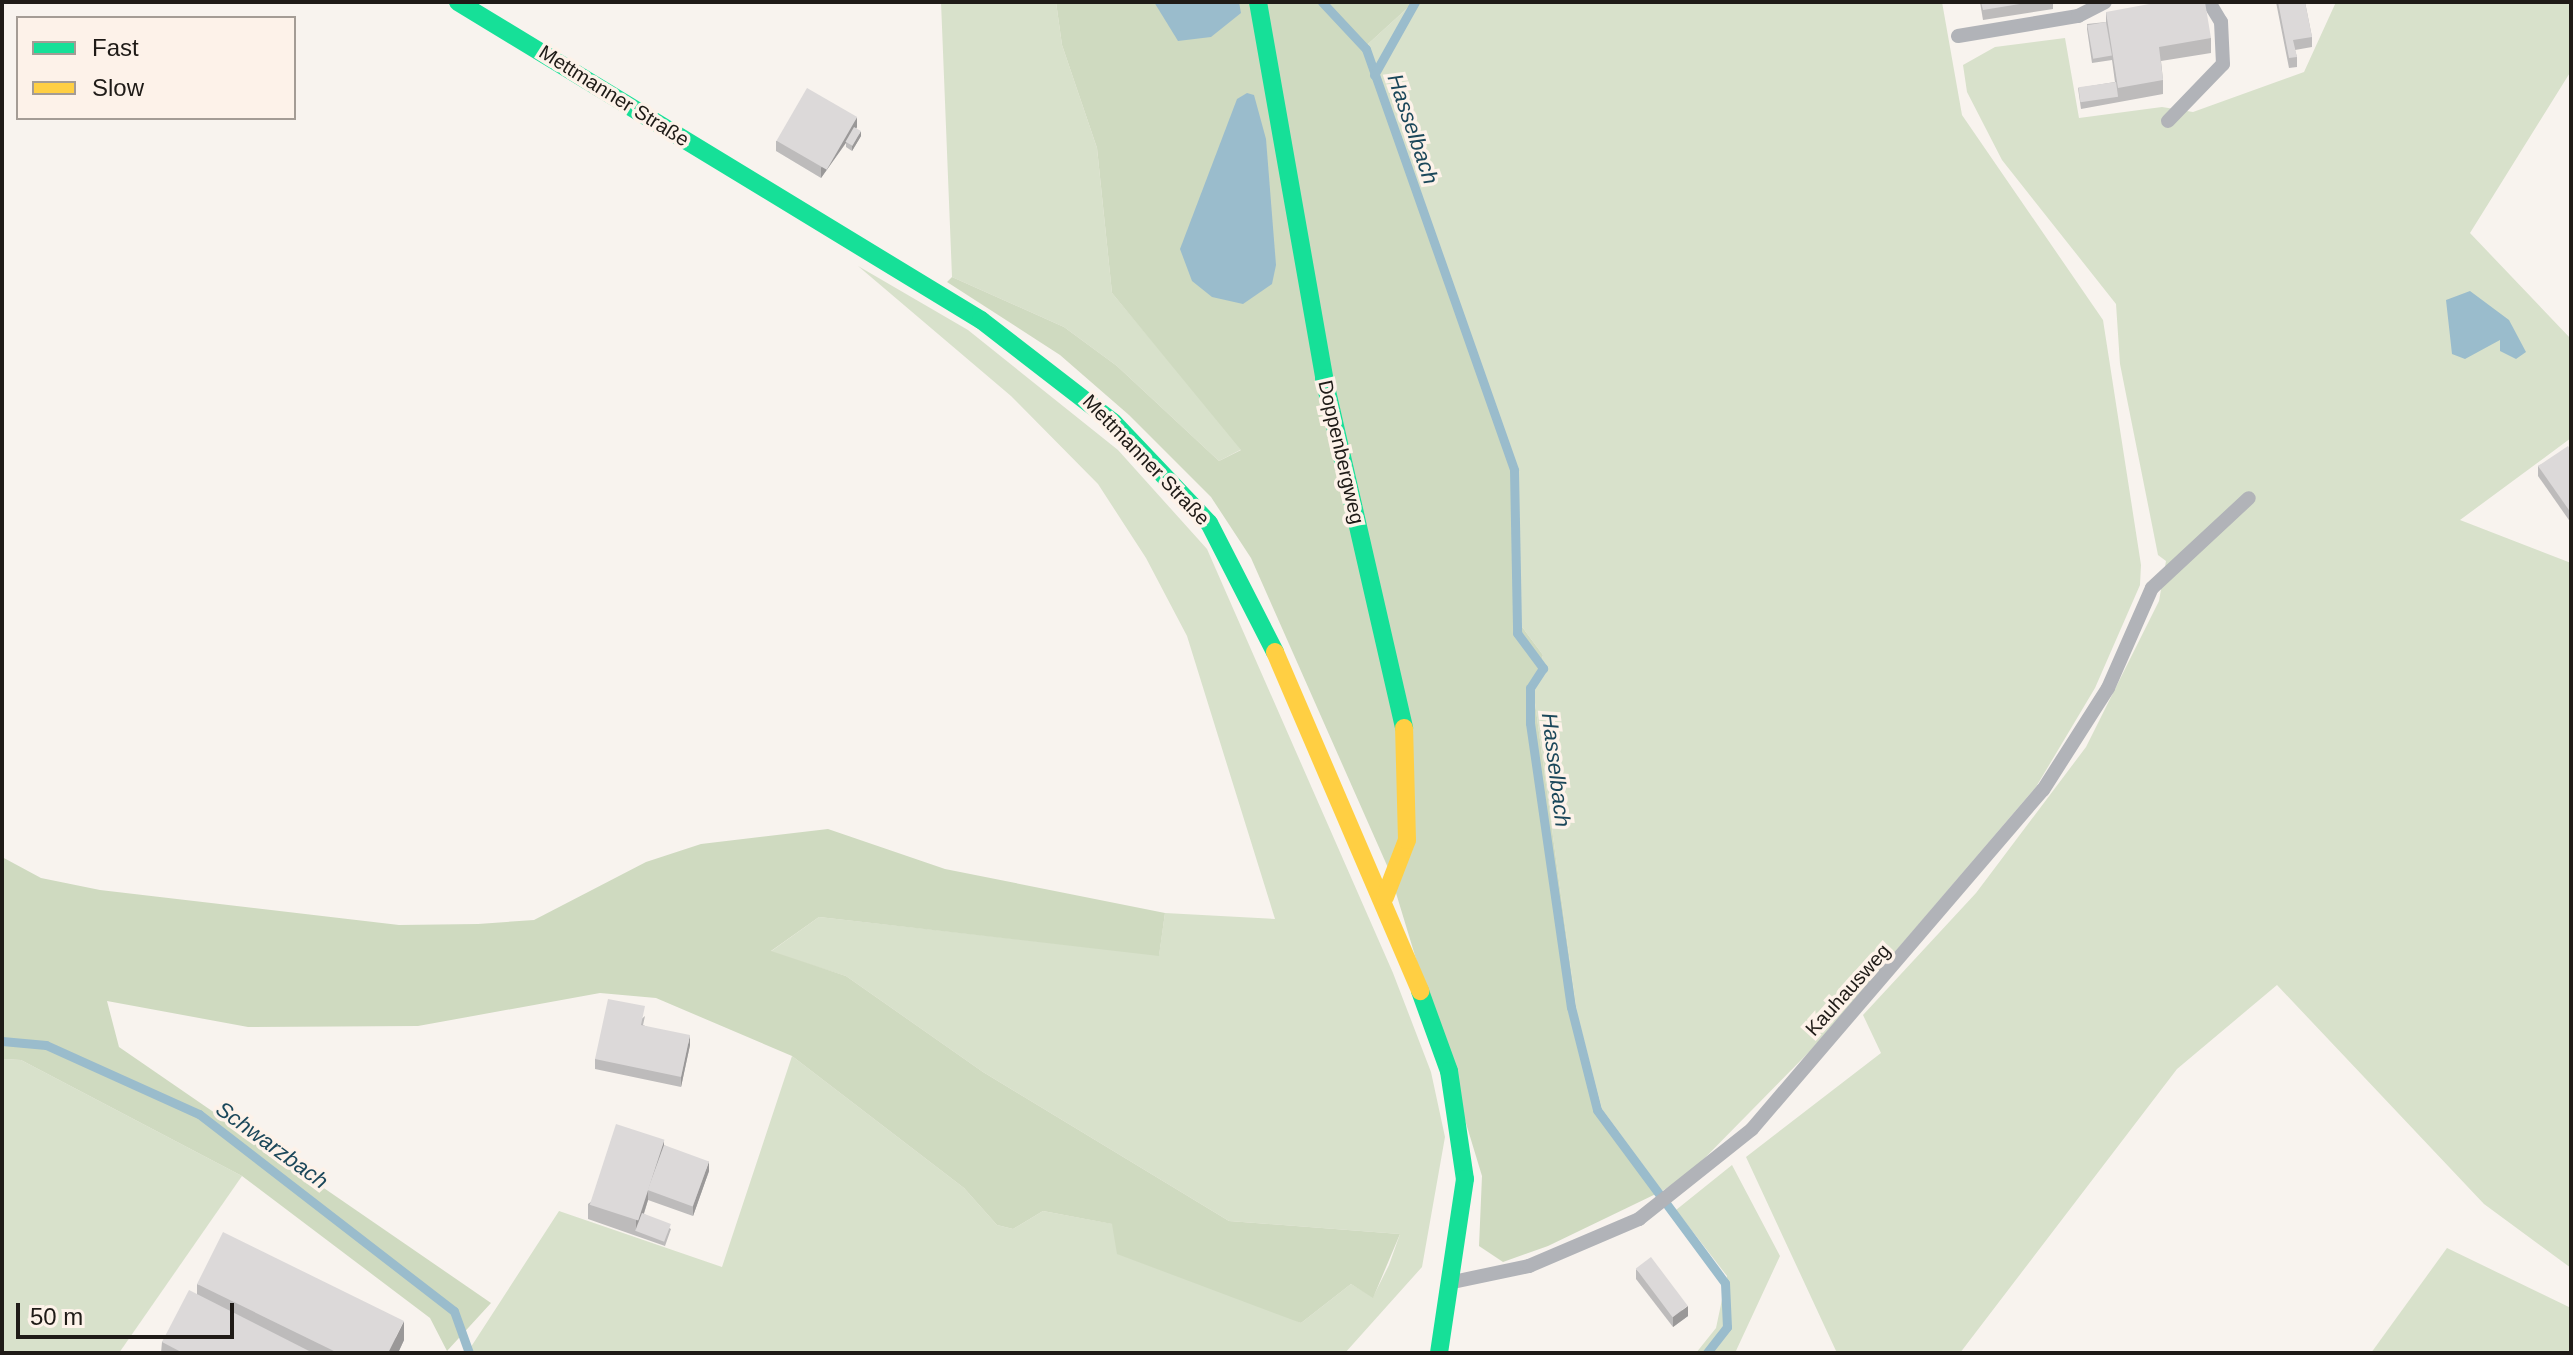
<!DOCTYPE html>
<html>
<head>
<meta charset="utf-8">
<style>
	body { margin:0 }
	#map { position:relative; width:2573px; height:1355px; overflow:hidden; background:#f8f3ee; font-family:Helvetica,sans-serif }
	div>[style] { position:absolute }
	.green>* { inset:0; background:#d8e1cb }
	.forest>* { inset:0; background:#cfdac0 }
	.water>* { inset:0; background:#9abccc }
	.stream>* { height:9px; margin:-4.5px; padding:0 4.5px; transform-origin:4.5px; border-radius:4.5px; background:#9abccc }
	.lane>* { height:14px; margin:-7px; padding:0 7px; transform-origin:7px; border-radius:7px; background:#b1b3b8 }
	.fast>* { height:18px; margin:-9px; padding:0 9px; transform-origin:9px; border-radius:9px; background:#16e098 }
	.slow>* { height:18px; margin:-9px; padding:0 9px; transform-origin:9px; border-radius:9px; background:#ffcf43 }
	.wall>* { inset:0; background:#bdbbbb }
	.shaded-wall>* { inset:0; background:#9a9898 }
	.building>* { inset:0; background:#dcd9d9; transform-origin:0 0 }
	span { translate:-50% -50%; white-space:nowrap; text-align:center; line-height:1.15; -webkit-text-stroke:7px #fdf2e9; paint-order:stroke }
	.street-label { font-size:20px; color:#1f1b17 }
	.water-label { font-size:22px; color:#1b475a; font-style:italic }
	.frame { position:absolute; inset:0; border:4px solid #1f1b17; pointer-events:none }
	.legend { position:absolute; left:16px; top:16px; width:280px; height:104px; box-sizing:border-box; background:#fdf2e9; border:2px solid #a49c95; margin:0; padding:10px 14px; list-style:none; font-size:24px; color:#1f1b17 }
	.legend li { display:flex; align-items:center; gap:16px; height:40px }
	.legend b { width:40px; border:2px solid #a49c95 }
	.scale { position:absolute; left:16px; top:1303px; width:218px; height:36px; box-sizing:border-box; border:4px solid #1f1b17; border-top:0; padding-left:10px; font-size:24px; line-height:28px; white-space:nowrap; color:#1f1b17; -webkit-text-stroke:6px #fdf2e9; paint-order:stroke }
</style>
</head>
<body>
<div id="map">
	<div class="green">
		<i style="clip-path:polygon(941px 2px,1056px 2px,1062px 45px,1097px 148px,1112px 293px,1242px 449px,1219px 461px,1117px 366px,1064px 327px,952px 277px)"></i>
		<i style="clip-path:polygon(1414px 2px,1942px 2px,1962px 115px,2103px 320px,2141px 565px,2140px 585px,2095px 688px,2036px 787px,1811px 1050px,1688px 1175px,1662px 1191px,1602px 1109px,1577px 1014px,1533px 688px,1543px 655px,1520px 624px,1517px 470px,1368px 44px)"></i>
		<i style="clip-path:polygon(2336px 2px,2571px 2px,2571px 71px,2470px 233px,2571px 339px,2571px 438px,2460px 520px,2571px 563px,2571px 1268px,2484px 1204px,2277px 985px,2177px 1069px,1960px 1353px,1837px 1353px,1746px 1157px,1881px 1053px,1863px 1015px,1976px 893px,2086px 747px,2159px 601px,2166px 561px,2158px 555px,2120px 364px,2116px 304px,2002px 160px,1967px 92px,1963px 65px,1995px 47px,2065px 38px,2079px 118px,2162px 107px,2193px 112px,2304px 72px)"></i>
		<i style="clip-path:polygon(858px 266px,968px 330px,1118px 450px,1207px 549px,1393px 973px,1431px 1072px,1445px 1137px,1422px 1267px,1345px 1353px,467px 1353px,559px 1211px,722px 1267px,792px 1056px,964px 1188px,997px 1225px,1013px 1229px,1043px 1211px,1113px 1224px,1301px 1323px,1351px 1284px,1373px 1297px,1389px 1265px,1400px 1234px,1229px 1221px,983px 1072px,846px 976px,770px 952px,819px 917px,1159px 955px,1165px 913px,1275px 919px,1187px 636px,1146px 558px,1098px 484px,1011px 396px)"></i>
		<i style="clip-path:polygon(2px 1059px,21px 1060px,242px 1176px,119px 1353px,2px 1353px)"></i>
		<i style="clip-path:polygon(1732px 1165px,1780px 1256px,1735px 1353px,1696px 1353px,1716px 1328px,1727px 1276px,1676px 1210px)"></i>
		<i style="clip-path:polygon(2447px 1248px,2571px 1308px,2571px 1353px,2371px 1353px)"></i>
	</div>
	<div class="forest">
		<i style="clip-path:polygon(1056px 2px,1414px 2px,1368px 44px,1517px 471px,1520px 624px,1543px 655px,1533px 688px,1577px 1014px,1602px 1109px,1662px 1191px,1548px 1246px,1503px 1262px,1479px 1246px,1482px 1176px,1389px 870px,1251px 558px,1211px 497px,1129px 415px,1060px 355px,947px 282px,952px 277px,1064px 327px,1117px 366px,1219px 461px,1241px 450px,1112px 293px,1097px 148px,1062px 45px)"></i>
		<i style="clip-path:polygon(828px 829px,945px 869px,1165px 913px,1159px 956px,819px 917px,771px 951px,846px 976px,983px 1072px,1229px 1221px,1400px 1234px,1373px 1298px,1351px 1284px,1301px 1323px,1117px 1254px,1112px 1224px,1043px 1211px,1013px 1229px,997px 1225px,964px 1188px,792px 1056px,656px 998px,600px 993px,418px 1026px,248px 1027px,107px 1001px,119px 1047px,491px 1303px,447px 1351px,430px 1318px,242px 1176px,21px 1060px,2px 1059px,2px 857px,41px 878px,100px 890px,399px 925px,478px 924px,534px 920px,646px 862px,701px 844px)"></i>
	</div>
	<div class="water">
		<i style="clip-path:polygon(1154px 2px,1239px 2px,1241px 13px,1211px 37px,1178px 41px)"></i>
		<i style="clip-path:polygon(1247px 93px,1254px 95px,1266px 139px,1276px 265px,1272px 284px,1243px 304px,1212px 297px,1192px 281px,1180px 249px,1237px 99px)"></i>
		<i style="clip-path:polygon(2470px 291px,2509px 320px,2526px 352px,2516px 359px,2500px 351px,2500px 340px,2465px 359px,2452px 354px,2446px 300px)"></i>
	</div>
	<div class="stream">
		<i style="left:1322px;top:2px;width:64px;rotate:46.9deg"></i>
		<i style="left:1366px;top:49px;width:446px;rotate:70.6deg"></i>
		<i style="left:1514px;top:470px;width:163px;rotate:88.9deg"></i>
		<i style="left:1517px;top:633px;width:44px;rotate:53.4deg"></i>
		<i style="left:1543px;top:668px;width:24px;rotate:123deg"></i>
		<i style="left:1530px;top:688px;width:35px;rotate:90deg"></i>
		<i style="left:1530px;top:723px;width:287px;rotate:81.8deg"></i>
		<i style="left:1571px;top:1007px;width:106px;rotate:75.8deg"></i>
		<i style="left:1597px;top:1110px;width:215px;rotate:53.5deg"></i>
		<i style="left:1725px;top:1283px;width:44px;rotate:87.4deg"></i>
		<i style="left:1727px;top:1327px;width:33px;rotate:128deg"></i>
		<i style="left:1374px;top:75px;width:84px;rotate:-60.7deg"></i>
		<i style="left:2px;top:1041px;width:44px;rotate:5.2deg"></i>
		<i style="left:46px;top:1045px;width:168px;rotate:24.3deg"></i>
		<i style="left:199px;top:1114px;width:322px;rotate:37.7deg"></i>
		<i style="left:454px;top:1311px;width:45px;rotate:70.3deg"></i>
	</div>
	<div class="lane">
		<i style="left:1958px;top:36px;width:122px;rotate:-9.5deg"></i>
		<i style="left:2078px;top:16px;width:30px;rotate:-27deg"></i>
		<i style="left:2168px;top:121px;width:79px;rotate:-46deg"></i>
		<i style="left:2223px;top:64px;width:42px;rotate:-92.7deg"></i>
		<i style="left:2221px;top:22px;width:23px;rotate:-121deg"></i>
		<i style="left:1453px;top:1282px;width:78px;rotate:-11.9deg"></i>
		<i style="left:1529px;top:1266px;width:120px;rotate:-23.1deg"></i>
		<i style="left:1639px;top:1219px;width:144px;rotate:-38.5deg"></i>
		<i style="left:1752px;top:1129px;width:447px;rotate:-49.4deg"></i>
		<i style="left:2043px;top:790px;width:121px;rotate:-57.5deg"></i>
		<i style="left:2108px;top:688px;width:109px;rotate:-66.3deg"></i>
		<i style="left:2152px;top:588px;width:132px;rotate:-42.9deg"></i>
	</div>
	<div class="fast">
		<i style="left:458px;top:2px;width:612px;rotate:31.3deg"></i>
		<i style="left:981px;top:320px;width:167px;rotate:37.7deg"></i>
		<i style="left:1113px;top:422px;width:139px;rotate:46.5deg"></i>
		<i style="left:1209px;top:523px;width:145px;rotate:62.9deg"></i>
		<i style="left:1258px;top:2px;width:382px;rotate:80deg"></i>
		<i style="left:1324px;top:378px;width:359px;rotate:77.1deg"></i>
		<i style="left:1420px;top:991px;width:85px;rotate:70.1deg"></i>
		<i style="left:1449px;top:1071px;width:109px;rotate:81.6deg"></i>
		<i style="left:1465px;top:1179px;width:176px;rotate:98.5deg"></i>
	</div>
	<div class="slow">
		<i style="left:1275px;top:652px;width:369px;rotate:66.8deg"></i>
		<i style="left:1385px;top:897px;width:61px;rotate:-68.9deg"></i>
		<i style="left:1407px;top:840px;width:112px;rotate:-91.5deg"></i>
	</div>
	<div class="wall">
		<i style="clip-path:polygon(1980px 2px,2053px 2px,2053px 9px,1983px 20px)"></i>
		<i style="clip-path:polygon(2276px 2px,2305px 2px,2312px 37px,2312px 47px,2295px 50px,2297px 57px,2297px 67px,2289px 68px)"></i>
		<i style="clip-path:polygon(2106px 12px,2211px 38px,2211px 53px,2161px 61px,2163px 80px,2163px 94px,2081px 109px,2078px 88px,2115px 82px,2112px 60px,2092px 63px,2087px 29px,2087px 24px,2106px 22px)"></i>
		<i style="clip-path:polygon(857px 127px,856px 129px,861px 136px,852px 151px,846px 147px,846px 143px,821px 178px,776px 151px,776px 141px)"></i>
		<i style="clip-path:polygon(2571px 451px,2571px 523px,2538px 476px,2538px 466px)"></i>
		<i style="clip-path:polygon(645px 1016px,643px 1025px,690px 1045px,681px 1087px,595px 1069px,595px 1059px)"></i>
		<i style="clip-path:polygon(664px 1145px,709px 1171px,693px 1216px,648px 1200px,644px 1214px,671px 1229px,665px 1246px,588px 1219px,588px 1204px)"></i>
		<i style="clip-path:polygon(1636px 1269px,1688px 1316px,1673px 1327px,1636px 1279px)"></i>
		<i style="clip-path:polygon(197px 1284px,404px 1340px,398px 1353px,161px 1353px,162px 1342px,197px 1294px)"></i>
	</div>
	<div class="shaded-wall">
		<i style="clip-path:polygon(857px 117px,857px 127px,821px 178px,821px 168px)"></i>
		<i style="clip-path:polygon(861px 131px,861px 136px,852px 151px,852px 146px)"></i>
		<i style="clip-path:polygon(690px 1035px,690px 1045px,681px 1087px,681px 1077px)"></i>
		<i style="clip-path:polygon(664px 1140px,664px 1155px,648px 1190px,648px 1200px,638px 1231px,636px 1231px,636px 1236px,636px 1221px)"></i>
		<i style="clip-path:polygon(709px 1161px,709px 1171px,693px 1216px,693px 1206px)"></i>
		<i style="clip-path:polygon(1688px 1306px,1688px 1316px,1673px 1327px,1673px 1317px)"></i>
		<i style="clip-path:polygon(404px 1321px,404px 1340px,398px 1353px,388px 1353px)"></i>
	</div>
	<div class="building">
		<i style="clip-path:polygon(1981px 2px,2032px 2px,1983px 10px)"></i>
		<i style="clip-path:polygon(2160px 2px,2205px 2px,2211px 38px,2159px 47px,2163px 80px,2118px 88px,2106px 12px)"></i>
		<i style="clip-path:polygon(2278px 2px,2305px 2px,2312px 37px,2293px 40px,2297px 57px,2289px 58px)"></i>
		<i style="left:2106px;top:22px;width:34px;height:19px;rotate:80deg"></i>
		<i style="left:2116px;top:82px;width:15px;height:38px;rotate:82deg"></i>
		<i style="left:807px;top:88px;width:58px;height:61px;rotate:30deg"></i>
		<i style="left:854px;top:127px;width:8px;height:17px;rotate:30deg"></i>
		<i style="clip-path:polygon(2568px 446px,2571px 451px,2571px 513px,2538px 466px)"></i>
		<i style="clip-path:polygon(608px 999px,645px 1006px,641px 1025px,690px 1035px,681px 1077px,595px 1059px)"></i>
		<i style="left:616px;top:1124px;width:51px;height:85px;rotate:18deg"></i>
		<i style="left:664px;top:1145px;width:48px;height:48px;rotate:20deg"></i>
		<i style="left:642px;top:1213px;width:31px;height:19px;rotate:21deg"></i>
		<i style="clip-path:polygon(223px 1232px,404px 1321px,388px 1353px,338px 1353px,197px 1284px)"></i>
		<i style="left:1651px;top:1257px;width:61px;height:19px;rotate:53deg"></i>
		<i style="clip-path:polygon(189px 1290px,313px 1353px,183px 1353px,162px 1342px)"></i>
	</div>
	<div class="street-label">
		<span style="left:614px;top:96px;rotate:32deg">Mettmanner Straße</span>
		<span style="left:1341px;top:452px;rotate:77deg">Doppenbergweg</span>
		<span style="left:1146px;top:460px;rotate:46deg">Mettmanner Straße</span>
		<span style="left:1848px;top:990px;rotate:-48deg">Kauhausweg</span>
	</div>
	<div class="water-label">
		<span style="left:1413px;top:129px;rotate:71deg">Hasselbach</span>
		<span style="left:1556px;top:770px;rotate:83deg">Hasselbach</span>
		<span style="left:272px;top:1145px;rotate:36deg">Schwarzbach</span>
	</div>
	<div class="frame"></div>
	<ul class="legend">
	<li><b style="height:10px;background:#16e098"></b>Fast</li>
	<li><b style="height:10px;background:#ffcf43"></b>Slow</li>
	</ul>
	<div class="scale">50 m</div>
</div>
</body>
</html>
